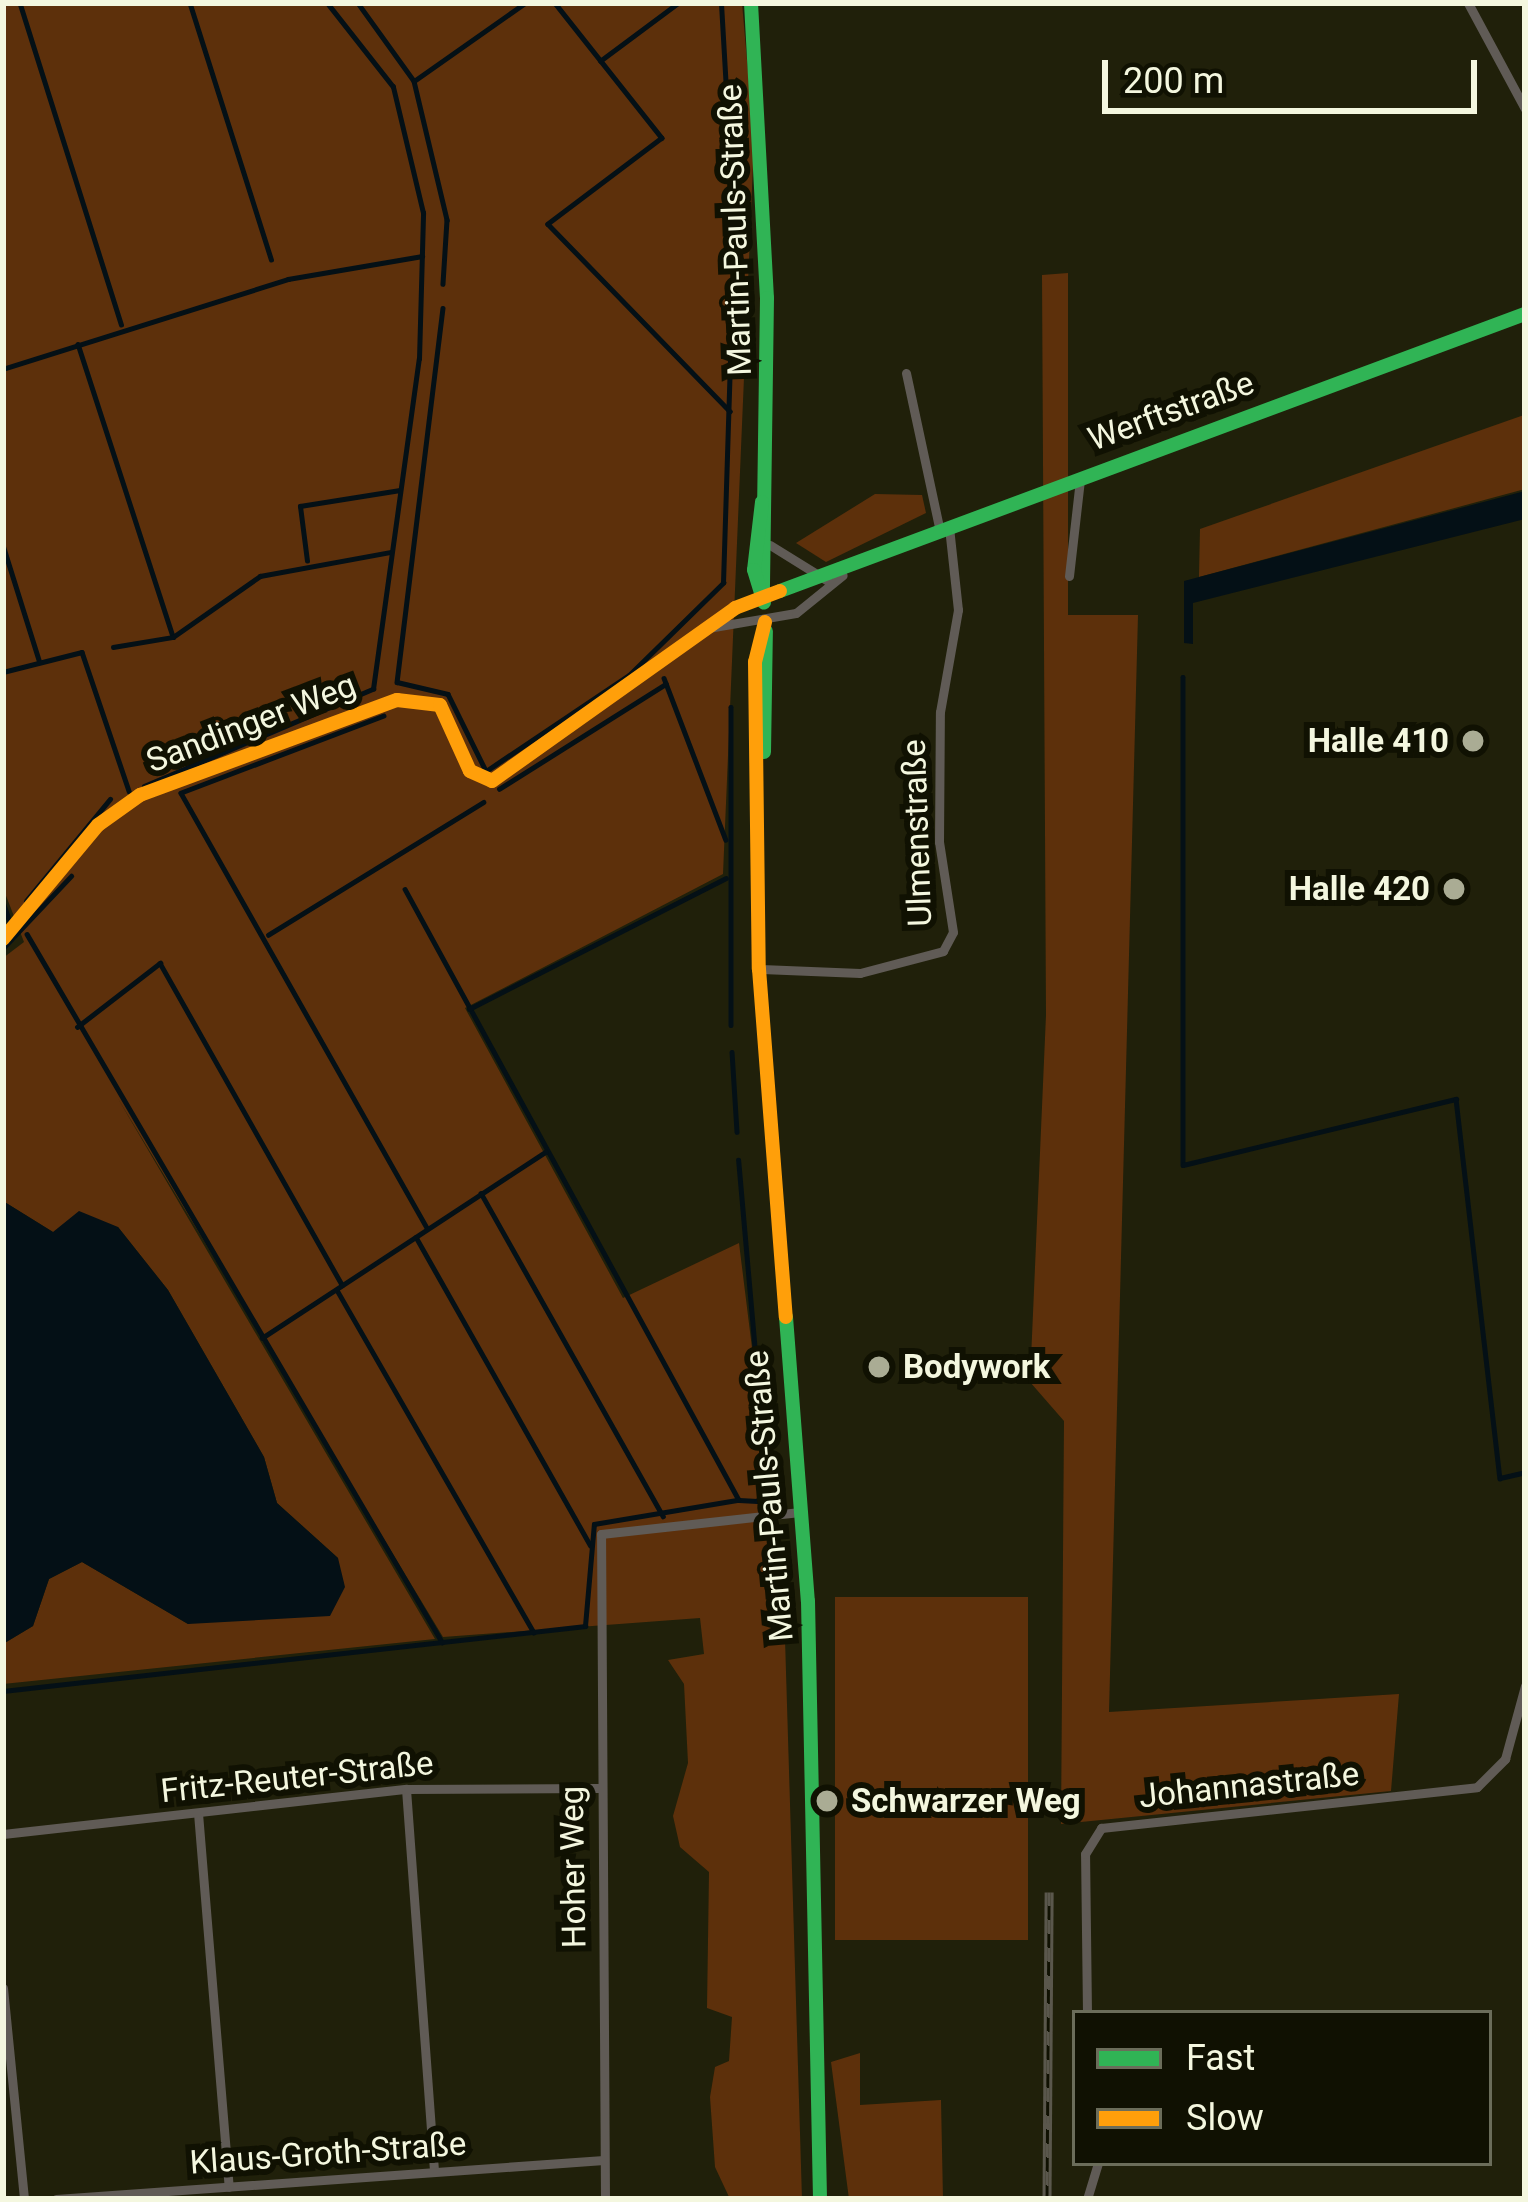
<!DOCTYPE html>
<html>
<head>
<meta charset="utf-8">
<style>
	body { margin:0 }
	#map { position:relative; width:1528px; height:2202px; overflow:hidden; background:#20200a; font-family:Roboto,sans-serif }
	div>[style] { position:absolute }
	.green>* { inset:0; background:#5d300b; transform-origin:0 0 }
	.water>* { inset:0; background:#041016 }
	.stream>* { height:4.5px; margin:-2.25px; padding:0 2.25px; transform-origin:2.25px; border-radius:2.25px; background:#041016 }
	.street>* { height:9px; margin:-4.5px; padding:0 4.5px; transform-origin:4.5px; border-radius:4.5px; background:#605b56 }
	.fast>* { height:14px; margin:-7px; padding:0 7px; transform-origin:7px; border-radius:7px; background:#30b455 }
	.slow>* { height:14px; margin:-7px; padding:0 7px; transform-origin:7px; border-radius:7px; background:#ff9f0a }
	.rail>* { height:9px; margin-top:-4.5px; transform-origin:0; background:repeating-linear-gradient(90deg,#101102 0 14px,#5a574c 0 28px); box-sizing:border-box; border-block:3px solid #5a574c }
	.dots>* { width:33px; height:33px; translate:-50% -50%; box-sizing:border-box; border:6px solid #101102; border-radius:50% }
	span { translate:-50% -50%; white-space:nowrap; text-align:center; line-height:1.15; -webkit-text-stroke:12px #101102; paint-order:stroke }
	.street-label { font-size:33px; color:#f4f7df }
	.poi-label { font-size:33px; color:#f4f7df; font-weight:700 }
	.right { translate:-100% -50%; text-align:right }
	.left { translate:0 -50%; text-align:left }
	.frame { position:absolute; inset:0; border:6px solid #f4f7df; pointer-events:none }
	.legend { position:absolute; left:1072px; top:2010px; width:420px; height:156px; box-sizing:border-box; background:#101102; border:3px solid #6b6d5a; margin:0; padding:15px 21px; list-style:none; font-size:36px; color:#f4f7df }
	.legend li { display:flex; align-items:center; gap:24px; height:60px }
	.legend b { width:60px; border:3px solid #6b6d5a }
	.scale { position:absolute; left:1102px; top:60px; width:375px; height:54px; box-sizing:border-box; border:6px solid #f4f7df; border-top:0; padding-left:15px; font-size:36px; line-height:42px; white-space:nowrap; color:#f4f7df; -webkit-text-stroke:9px #101102; paint-order:stroke }
</style>
</head>
<body>
<div id="map">
	<div class="green">
		<i style="clip-path:polygon(3px 3px,742px 3px,754px 141px,723px 874px,465px 1008px,623px 1298px,739px 1243px,784px 1606px,802px 2199px,730px 2199px,715px 2167px,710px 2097px,715px 2067px,729px 2061px,732px 2017px,707px 2008px,709px 1872px,680px 1847px,673px 1816px,688px 1763px,684px 1684px,668px 1660px,704px 1654px,700px 1618px,443px 1637px,117px 1097px,435px 1639px,3px 1684px,3px 1644px,33px 1626px,49px 1579px,82px 1562px,188px 1624px,338px 1558px,277px 1503px,264px 1457px,168px 1290px,118px 1227px,53px 1232px,3px 1201px,3px 958px,24px 942px,3px 888px)"></i>
		<i style="clip-path:polygon(1068px 273px,1068px 615px,1138px 615px,1109px 1712px,1399px 1694px,1391px 1791px,1061px 1824px,1064px 1421px,1030px 1382px,1046px 1015px,1042px 275px)"></i>
		<i style="clip-path:polygon(1524px 415px,1525px 489px,1199px 577px,1200px 529px)"></i>
		<i style="clip-path:polygon(875px 494px,922px 495px,926px 513px,826px 562px,796px 543px)"></i>
		<i style="left:1028px;top:1597px;width:343px;height:193px;rotate:90deg"></i>
		<i style="clip-path:polygon(860px 2053px,860px 2105px,941px 2100px,943px 2199px,849px 2199px,831px 2062px)"></i>
	</div>
	<div class="water">
		<i style="clip-path:polygon(1525px 491px,1525px 519px,1193px 603px,1193px 644px,1184px 643px,1184px 581px)"></i>
		<i style="clip-path:polygon(3px 1201px,53px 1232px,79px 1211px,118px 1227px,168px 1290px,264px 1457px,277px 1503px,338px 1558px,345px 1587px,330px 1616px,188px 1624px,82px 1562px,49px 1579px,33px 1626px,3px 1644px)"></i>
	</div>
	<div class="stream">
		<i style="left:20px;top:3px;width:337px;rotate:72.5deg"></i>
		<i style="left:190px;top:3px;width:269px;rotate:72.4deg"></i>
		<i style="left:358px;top:3px;width:96px;rotate:54.3deg"></i>
		<i style="left:414px;top:81px;width:143px;rotate:76.6deg"></i>
		<i style="left:447px;top:220px;width:64px;rotate:93.6deg"></i>
		<i style="left:555px;top:3px;width:172px;rotate:51.6deg"></i>
		<i style="left:662px;top:138px;width:143px;rotate:143deg"></i>
		<i style="left:548px;top:224px;width:261px;rotate:45.8deg"></i>
		<i style="left:600px;top:61px;width:97px;rotate:-36.6deg"></i>
		<i style="left:414px;top:81px;width:136px;rotate:-35.1deg"></i>
		<i style="left:443px;top:308px;width:377px;rotate:97deg"></i>
		<i style="left:397px;top:682px;width:52px;rotate:13.2deg"></i>
		<i style="left:448px;top:694px;width:86px;rotate:63.7deg"></i>
		<i style="left:486px;top:771px;width:172px;rotate:-33.9deg"></i>
		<i style="left:629px;top:675px;width:132px;rotate:-44.4deg"></i>
		<i style="left:723px;top:583px;width:354px;rotate:-88.2deg"></i>
		<i style="left:734px;top:229px;width:226px;rotate:-93.3deg"></i>
		<i style="left:78px;top:344px;width:308px;rotate:72deg"></i>
		<i style="left:173px;top:637px;width:106px;rotate:-35deg"></i>
		<i style="left:260px;top:576px;width:133px;rotate:-10.4deg"></i>
		<i style="left:3px;top:369px;width:299px;rotate:-17.5deg"></i>
		<i style="left:288px;top:279px;width:136px;rotate:-9.7deg"></i>
		<i style="left:3px;top:545px;width:121px;rotate:72.6deg"></i>
		<i style="left:307px;top:561px;width:55px;rotate:-97.3deg"></i>
		<i style="left:300px;top:506px;width:101px;rotate:-9.1deg"></i>
		<i style="left:113px;top:647px;width:61px;rotate:-9.5deg"></i>
		<i style="left:3px;top:672px;width:81px;rotate:-14.2deg"></i>
		<i style="left:82px;top:652px;width:147px;rotate:71.3deg"></i>
		<i style="left:1183px;top:677px;width:488px;rotate:90deg"></i>
		<i style="left:1183px;top:1165px;width:281px;rotate:-13.6deg"></i>
		<i style="left:1456px;top:1099px;width:382px;rotate:83.4deg"></i>
		<i style="left:1500px;top:1478px;width:26px;rotate:-13deg"></i>
		<i style="left:664px;top:678px;width:173px;rotate:69.1deg"></i>
		<i style="left:731px;top:707px;width:318px;rotate:90deg"></i>
		<i style="left:384px;top:716px;width:217px;rotate:159.2deg"></i>
		<i style="left:181px;top:793px;width:499px;rotate:60.5deg"></i>
		<i style="left:144px;top:786px;width:249px;rotate:-23deg"></i>
		<i style="left:373px;top:689px;width:333px;rotate:-82.1deg"></i>
		<i style="left:419px;top:359px;width:146px;rotate:-88.4deg"></i>
		<i style="left:423px;top:213px;width:130px;rotate:-103.4deg"></i>
		<i style="left:393px;top:87px;width:107px;rotate:-128.2deg"></i>
		<i style="left:499px;top:789px;width:197px;rotate:-32.2deg"></i>
		<i style="left:405px;top:889px;width:696px;rotate:61.34deg"></i>
		<i style="left:739px;top:1500px;width:18px;rotate:3deg"></i>
		<i style="left:757px;top:1501px;width:15px;rotate:-48deg"></i>
		<i style="left:767px;top:1490px;width:331px;rotate:-95deg"></i>
		<i style="left:26px;top:901px;width:132px;rotate:-50.5deg"></i>
		<i style="left:3px;top:902px;width:21px;rotate:71deg"></i>
		<i style="left:27px;top:934px;width:821px;rotate:59.62deg"></i>
		<i style="left:268px;top:935px;width:253px;rotate:-31.7deg"></i>
		<i style="left:3px;top:948px;width:99px;rotate:-46.6deg"></i>
		<i style="left:469px;top:1009px;width:288px;rotate:-27deg"></i>
		<i style="left:77px;top:1027px;width:105px;rotate:-37.6deg"></i>
		<i style="left:160px;top:963px;width:370px;rotate:60.5deg"></i>
		<i style="left:732px;top:1052px;width:80px;rotate:86.4deg"></i>
		<i style="left:481px;top:1193px;width:371px;rotate:60.6deg"></i>
		<i style="left:416px;top:1237px;width:354px;rotate:60.5deg"></i>
		<i style="left:337px;top:1290px;width:395px;rotate:60.1deg"></i>
		<i style="left:262px;top:1338px;width:339px;rotate:-33.3deg"></i>
		<i style="left:3px;top:1691px;width:586px;rotate:-6.37deg"></i>
		<i style="left:585px;top:1626px;width:102px;rotate:-85deg"></i>
		<i style="left:594px;top:1524px;width:146px;rotate:-9.5deg"></i>
	</div>
	<div class="street">
		<i style="left:1468px;top:3px;width:120px;rotate:61.7deg"></i>
		<i style="left:906px;top:373px;width:162px;rotate:77.9deg"></i>
		<i style="left:770px;top:545px;width:68px;rotate:31.8deg"></i>
		<i style="left:1069px;top:576px;width:97px;rotate:-83.5deg"></i>
		<i style="left:708px;top:628px;width:89px;rotate:-9.7deg"></i>
		<i style="left:796px;top:613px;width:60px;rotate:-39deg"></i>
		<i style="left:759px;top:969px;width:101px;rotate:2.3deg"></i>
		<i style="left:860px;top:973px;width:86px;rotate:-14.8deg"></i>
		<i style="left:943px;top:951px;width:21px;rotate:-62deg"></i>
		<i style="left:953px;top:932px;width:91px;rotate:-98.8deg"></i>
		<i style="left:939px;top:842px;width:130px;rotate:-89.6deg"></i>
		<i style="left:940px;top:712px;width:104px;rotate:-80deg"></i>
		<i style="left:958px;top:610px;width:83px;rotate:-96.2deg"></i>
		<i style="left:406px;top:1789px;width:384px;rotate:85.8deg"></i>
		<i style="left:198px;top:1813px;width:375px;rotate:85.3deg"></i>
		<i style="left:3px;top:1834px;width:406px;rotate:-6.4deg"></i>
		<i style="left:406px;top:1789px;width:192px;rotate:-0.3deg"></i>
		<i style="left:3px;top:1988px;width:212px;rotate:84.3deg"></i>
		<i style="left:1087px;top:2013px;width:159px;rotate:-90.7deg"></i>
		<i style="left:1085px;top:1854px;width:31px;rotate:-58deg"></i>
		<i style="left:1101px;top:1828px;width:378px;rotate:-6.2deg"></i>
		<i style="left:1477px;top:1787px;width:40px;rotate:-45deg"></i>
		<i style="left:1505px;top:1759px;width:76px;rotate:-74.7deg"></i>
		<i style="left:56px;top:2199px;width:549px;rotate:-4.07deg"></i>
		<i style="left:605px;top:2199px;width:665px;rotate:-90.34deg"></i>
		<i style="left:601px;top:1534px;width:200px;rotate:-6.3deg"></i>
		<i style="left:1087px;top:2199px;width:38px;rotate:-73deg"></i>
	</div>
	<div class="fast">
		<i style="left:751px;top:3px;width:295px;rotate:86.9deg"></i>
		<i style="left:767px;top:298px;width:301px;rotate:90.8deg"></i>
		<i style="left:762px;top:502px;width:68px;rotate:96.7deg"></i>
		<i style="left:754px;top:570px;width:34px;rotate:73deg"></i>
		<i style="left:780px;top:591px;width:795px;rotate:-20.4deg"></i>
		<i style="left:764px;top:752px;width:121px;rotate:-89.1deg"></i>
		<i style="left:786px;top:1317px;width:285px;rotate:85.6deg"></i>
		<i style="left:808px;top:1601px;width:598px;rotate:88.85deg"></i>
	</div>
	<div class="slow">
		<i style="left:765px;top:622px;width:41px;rotate:104deg"></i>
		<i style="left:755px;top:662px;width:307px;rotate:89.3deg"></i>
		<i style="left:759px;top:969px;width:349px;rotate:85.6deg"></i>
		<i style="left:3px;top:939px;width:148px;rotate:-50.2deg"></i>
		<i style="left:98px;top:825px;width:52px;rotate:-35.5deg"></i>
		<i style="left:140px;top:795px;width:274px;rotate:-20.3deg"></i>
		<i style="left:397px;top:700px;width:43px;rotate:6.6deg"></i>
		<i style="left:440px;top:705px;width:72px;rotate:65.6deg"></i>
		<i style="left:470px;top:771px;width:24px;rotate:24deg"></i>
		<i style="left:492px;top:781px;width:298px;rotate:-35.4deg"></i>
		<i style="left:735px;top:608px;width:48px;rotate:-20.7deg"></i>
	</div>
	<div class="rail">
		<i style="left:1047px;top:2199px;width:307px;rotate:-89.6deg"></i>
	</div>
	<div class="dots">
		<i style="left:1473px;top:741px;background:#aaac94"></i>
		<i style="left:1454px;top:889px;background:#aaac94"></i>
		<i style="left:879px;top:1367px;background:#aaac94"></i>
		<i style="left:827px;top:1801px;background:#aaac94"></i>
	</div>
	<div class="street-label">
		<span style="left:735px;top:230px;rotate:-92deg">Martin-Pauls-Straße</span>
		<span style="left:1171px;top:411px;rotate:-20deg">Werftstraße</span>
		<span style="left:251px;top:723px;rotate:-21deg">Sandinger Weg</span>
		<span style="left:917px;top:833px;rotate:-92deg">Ulmenstraße</span>
		<span style="left:769px;top:1496px;rotate:-95deg">Martin-Pauls-Straße</span>
		<span style="left:297px;top:1777px;rotate:-6deg">Fritz-Reuter-Straße</span>
		<span style="left:1249px;top:1785px;rotate:-6deg">Johannastraße</span>
		<span style="left:573px;top:1867px;rotate:-91deg">Hoher Weg</span>
		<span style="left:328px;top:2153px;rotate:-4deg">Klaus-Groth-Straße</span>
	</div>
	<div class="poi-label">
		<span class="right" style="left:1449px;top:741px">Halle 410</span>
		<span class="right" style="left:1430px;top:889px">Halle 420</span>
		<span class="left" style="left:903px;top:1367px">Bodywork</span>
		<span class="left" style="left:851px;top:1801px">Schwarzer Weg</span>
	</div>
	<div class="frame"></div>
	<ul class="legend">
	<li><b style="height:15px;background:#30b455"></b>Fast</li>
	<li><b style="height:15px;background:#ff9f0a"></b>Slow</li>
	</ul>
	<div class="scale">200 m</div>
</div>
</body>
</html>
